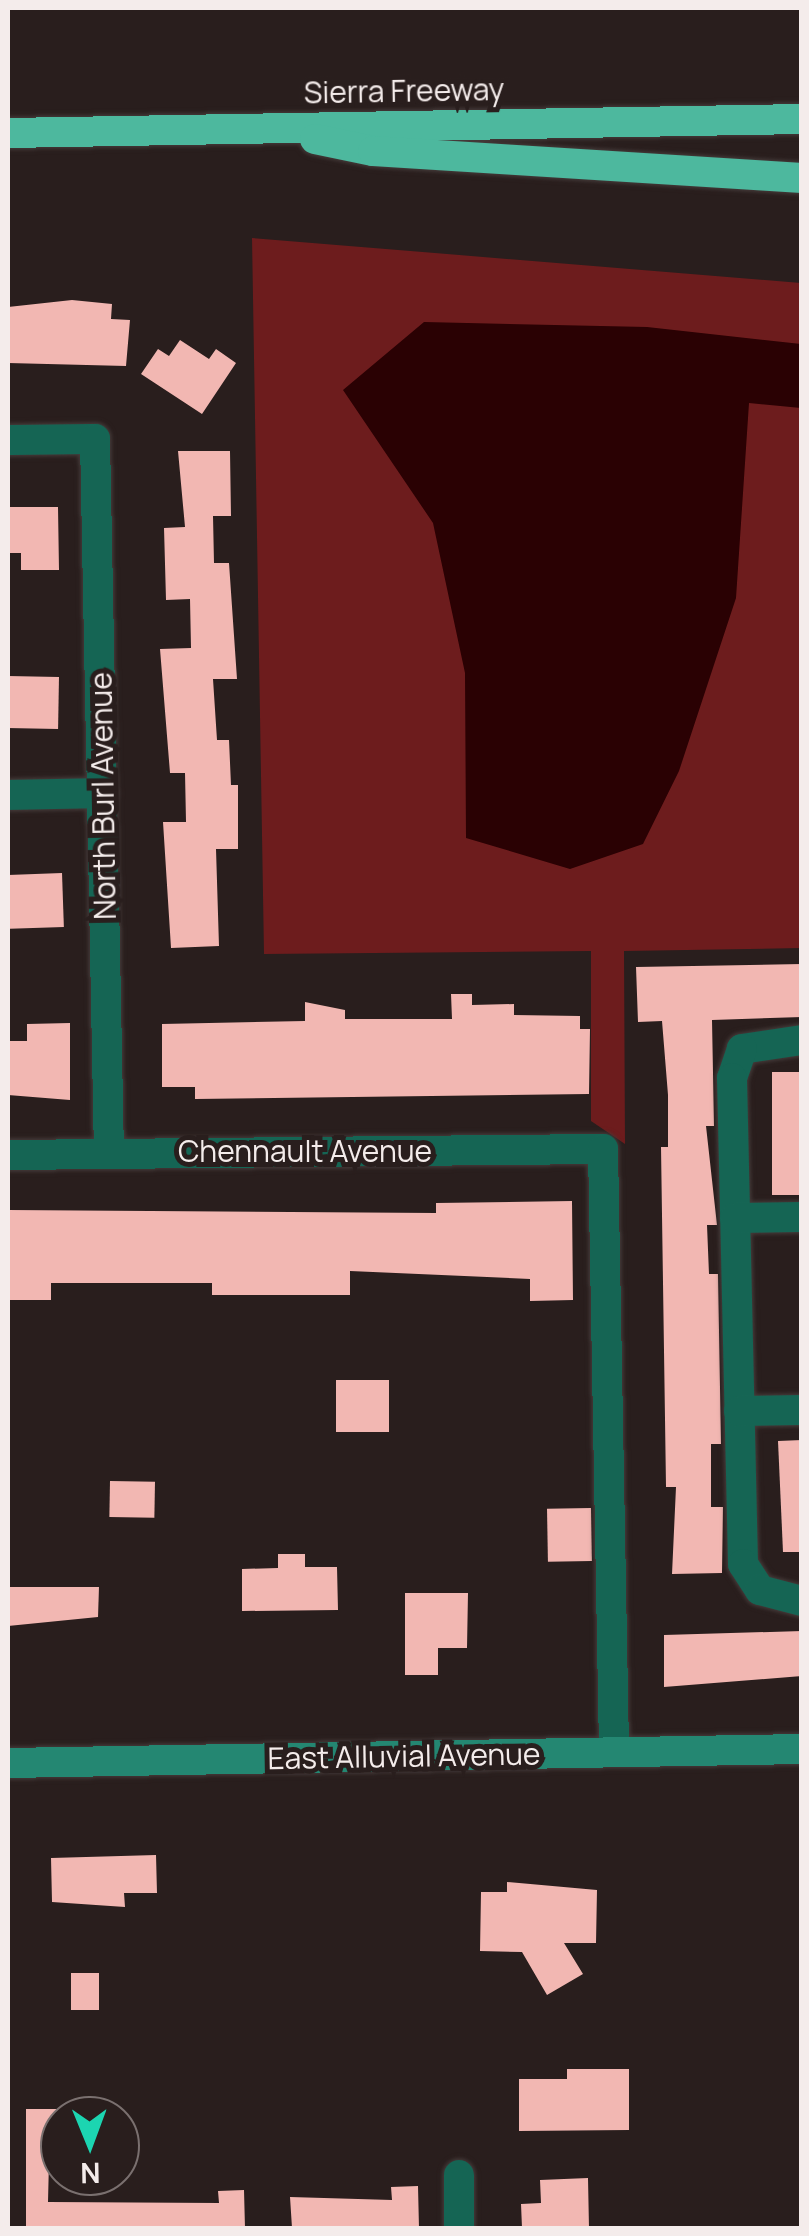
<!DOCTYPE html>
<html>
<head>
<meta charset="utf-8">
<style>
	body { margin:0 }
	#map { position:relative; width:809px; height:2236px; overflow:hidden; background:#291e1d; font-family:Manrope,sans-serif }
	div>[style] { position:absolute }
	.green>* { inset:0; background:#6d1c1d }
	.water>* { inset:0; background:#2a0103 }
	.building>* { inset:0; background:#f2b7b2; transform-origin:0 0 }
	.roads { filter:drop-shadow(0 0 2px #453b3a) drop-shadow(0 0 2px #453b3a) }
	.street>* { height:30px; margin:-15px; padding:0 15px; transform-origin:15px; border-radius:15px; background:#156554 }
	.secondary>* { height:30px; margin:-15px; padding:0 15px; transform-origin:15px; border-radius:15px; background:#248772 }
	.highway>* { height:30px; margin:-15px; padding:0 15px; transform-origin:15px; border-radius:15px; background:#4db89e }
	span { translate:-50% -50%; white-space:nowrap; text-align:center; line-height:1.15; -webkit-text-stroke:10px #291e1d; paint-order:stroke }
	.street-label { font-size:30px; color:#f4eceb }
	.frame { position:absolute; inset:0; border:10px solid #f4eceb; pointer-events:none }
	.north { position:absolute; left:40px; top:2096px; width:100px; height:100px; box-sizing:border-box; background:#291e1d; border:2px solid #7a706f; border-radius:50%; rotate:179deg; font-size:28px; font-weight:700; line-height:40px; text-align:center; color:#f4eceb }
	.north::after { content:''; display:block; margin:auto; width:35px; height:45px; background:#1cd5b1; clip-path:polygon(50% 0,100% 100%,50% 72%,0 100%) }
</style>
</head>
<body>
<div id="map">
	<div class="green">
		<i style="clip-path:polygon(252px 238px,801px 283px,801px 948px,624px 951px,625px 1144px,591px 1121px,591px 951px,264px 954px)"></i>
	</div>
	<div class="water">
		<i style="clip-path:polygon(424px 322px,647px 327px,801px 344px,801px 408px,749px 403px,736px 598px,679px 771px,643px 844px,570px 869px,466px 838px,465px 673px,433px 523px,343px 390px)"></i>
	</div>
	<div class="building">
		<i style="clip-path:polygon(72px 300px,112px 304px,111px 319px,130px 320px,126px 366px,8px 363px,8px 307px)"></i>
		<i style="clip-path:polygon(180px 340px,209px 359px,216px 349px,236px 363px,202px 414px,141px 374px,158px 349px,169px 356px)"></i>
		<i style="clip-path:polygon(178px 451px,230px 451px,231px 516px,213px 516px,214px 563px,229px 563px,237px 679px,213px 679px,217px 740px,229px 740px,231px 785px,238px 785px,238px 849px,216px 849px,219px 946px,171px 948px,163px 822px,186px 822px,185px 773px,170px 773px,160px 649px,191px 648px,190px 599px,166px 600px,164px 528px,185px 527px)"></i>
		<i style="clip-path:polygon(8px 507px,58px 507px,59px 570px,21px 570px,21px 553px,8px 553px)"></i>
		<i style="left:8px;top:676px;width:51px;height:52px;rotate:1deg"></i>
		<i style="left:62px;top:873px;width:54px;height:54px;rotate:88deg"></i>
		<i style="clip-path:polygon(802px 964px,802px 1017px,712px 1020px,714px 1126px,706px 1126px,717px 1225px,707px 1225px,709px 1274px,718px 1274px,721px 1444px,711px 1444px,711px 1507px,723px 1507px,722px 1573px,672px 1574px,676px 1487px,666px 1487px,661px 1147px,668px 1147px,668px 1095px,662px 1021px,638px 1022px,636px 967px)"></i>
		<i style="clip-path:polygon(451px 994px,472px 994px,472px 1005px,514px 1004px,514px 1015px,580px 1016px,580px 1029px,590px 1029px,589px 1094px,195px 1099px,195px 1087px,162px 1087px,162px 1024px,305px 1021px,305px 1002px,345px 1010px,345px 1019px,452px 1019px)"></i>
		<i style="clip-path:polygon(70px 1023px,70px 1100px,8px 1095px,8px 1041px,27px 1041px,27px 1024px)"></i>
		<i style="left:772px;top:1072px;width:30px;height:123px"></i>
		<i style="clip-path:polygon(572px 1201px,573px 1300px,530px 1301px,530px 1279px,350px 1271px,350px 1295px,212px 1295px,212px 1283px,51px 1283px,51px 1300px,8px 1300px,8px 1210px,436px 1213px,436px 1203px)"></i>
		<i style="left:336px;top:1380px;width:53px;height:52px"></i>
		<i style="clip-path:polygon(802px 1440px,802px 1552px,783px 1552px,778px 1441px)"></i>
		<i style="left:110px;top:1481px;width:45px;height:36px;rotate:1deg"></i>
		<i style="left:591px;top:1508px;width:53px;height:44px;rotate:89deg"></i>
		<i style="clip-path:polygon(278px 1554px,305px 1554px,305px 1567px,337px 1567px,338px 1610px,242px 1611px,242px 1569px,278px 1568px)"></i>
		<i style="clip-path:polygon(8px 1587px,99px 1587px,98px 1617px,8px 1626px)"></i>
		<i style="clip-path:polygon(405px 1593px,468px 1593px,467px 1648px,438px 1648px,438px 1675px,405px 1675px)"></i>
		<i style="clip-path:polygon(802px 1631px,802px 1676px,664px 1687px,664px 1635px)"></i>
		<i style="clip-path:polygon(156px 1855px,157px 1893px,124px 1893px,125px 1907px,52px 1902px,51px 1858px)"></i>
		<i style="clip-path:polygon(507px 1882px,597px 1890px,596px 1943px,564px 1943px,583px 1974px,547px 1995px,522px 1952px,480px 1951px,481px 1892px,507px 1892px)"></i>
		<i style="left:71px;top:1973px;width:28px;height:37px"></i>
		<i style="clip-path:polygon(567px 2069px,629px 2069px,629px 2130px,519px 2131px,519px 2079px,567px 2079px)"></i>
		<i style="clip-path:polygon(26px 2109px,60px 2109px,60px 2161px,49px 2161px,48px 2202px,219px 2203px,218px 2191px,244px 2190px,245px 2228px,26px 2228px)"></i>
		<i style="clip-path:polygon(588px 2178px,589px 2228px,522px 2228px,521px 2204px,541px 2203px,540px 2180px)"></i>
		<i style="clip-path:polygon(418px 2186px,419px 2228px,292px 2228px,290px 2197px,392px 2200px,391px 2187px)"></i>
	</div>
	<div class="roads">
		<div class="street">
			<i style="left:8px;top:440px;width:87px;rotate:-0.7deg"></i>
			<i style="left:95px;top:439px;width:714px;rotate:88.88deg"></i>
			<i style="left:8px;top:795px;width:95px;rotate:-1.2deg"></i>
			<i style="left:802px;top:1040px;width:61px;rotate:171.5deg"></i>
			<i style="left:742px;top:1049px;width:31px;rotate:109deg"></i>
			<i style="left:732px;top:1078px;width:486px;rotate:88.7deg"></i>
			<i style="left:743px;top:1564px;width:31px;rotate:57deg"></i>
			<i style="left:760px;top:1590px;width:43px;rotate:14.7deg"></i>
			<i style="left:8px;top:1155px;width:595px;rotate:-0.58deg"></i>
			<i style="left:603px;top:1149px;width:603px;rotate:88.95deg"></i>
			<i style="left:735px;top:1218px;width:67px;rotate:-0.9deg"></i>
			<i style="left:739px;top:1411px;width:63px;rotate:-0.9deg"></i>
			<i style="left:459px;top:2228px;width:53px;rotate:-90deg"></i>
		</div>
		<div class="secondary">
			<i style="left:8px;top:1763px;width:794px;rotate:-1.01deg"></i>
		</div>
		<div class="highway">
			<i style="left:8px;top:133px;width:794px;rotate:-1.01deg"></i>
			<i style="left:315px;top:139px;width:59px;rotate:11.7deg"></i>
			<i style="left:373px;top:151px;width:430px;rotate:3.6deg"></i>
		</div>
	</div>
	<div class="street-label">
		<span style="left:404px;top:91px;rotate:-1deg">Sierra Freeway</span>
		<span style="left:103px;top:796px;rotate:-91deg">North Burl Avenue</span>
		<span style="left:305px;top:1151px">Chennault Avenue</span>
		<span style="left:404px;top:1756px;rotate:-1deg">East Alluvial Avenue</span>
	</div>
	<div class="frame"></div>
	<div class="north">N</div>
</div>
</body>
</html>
